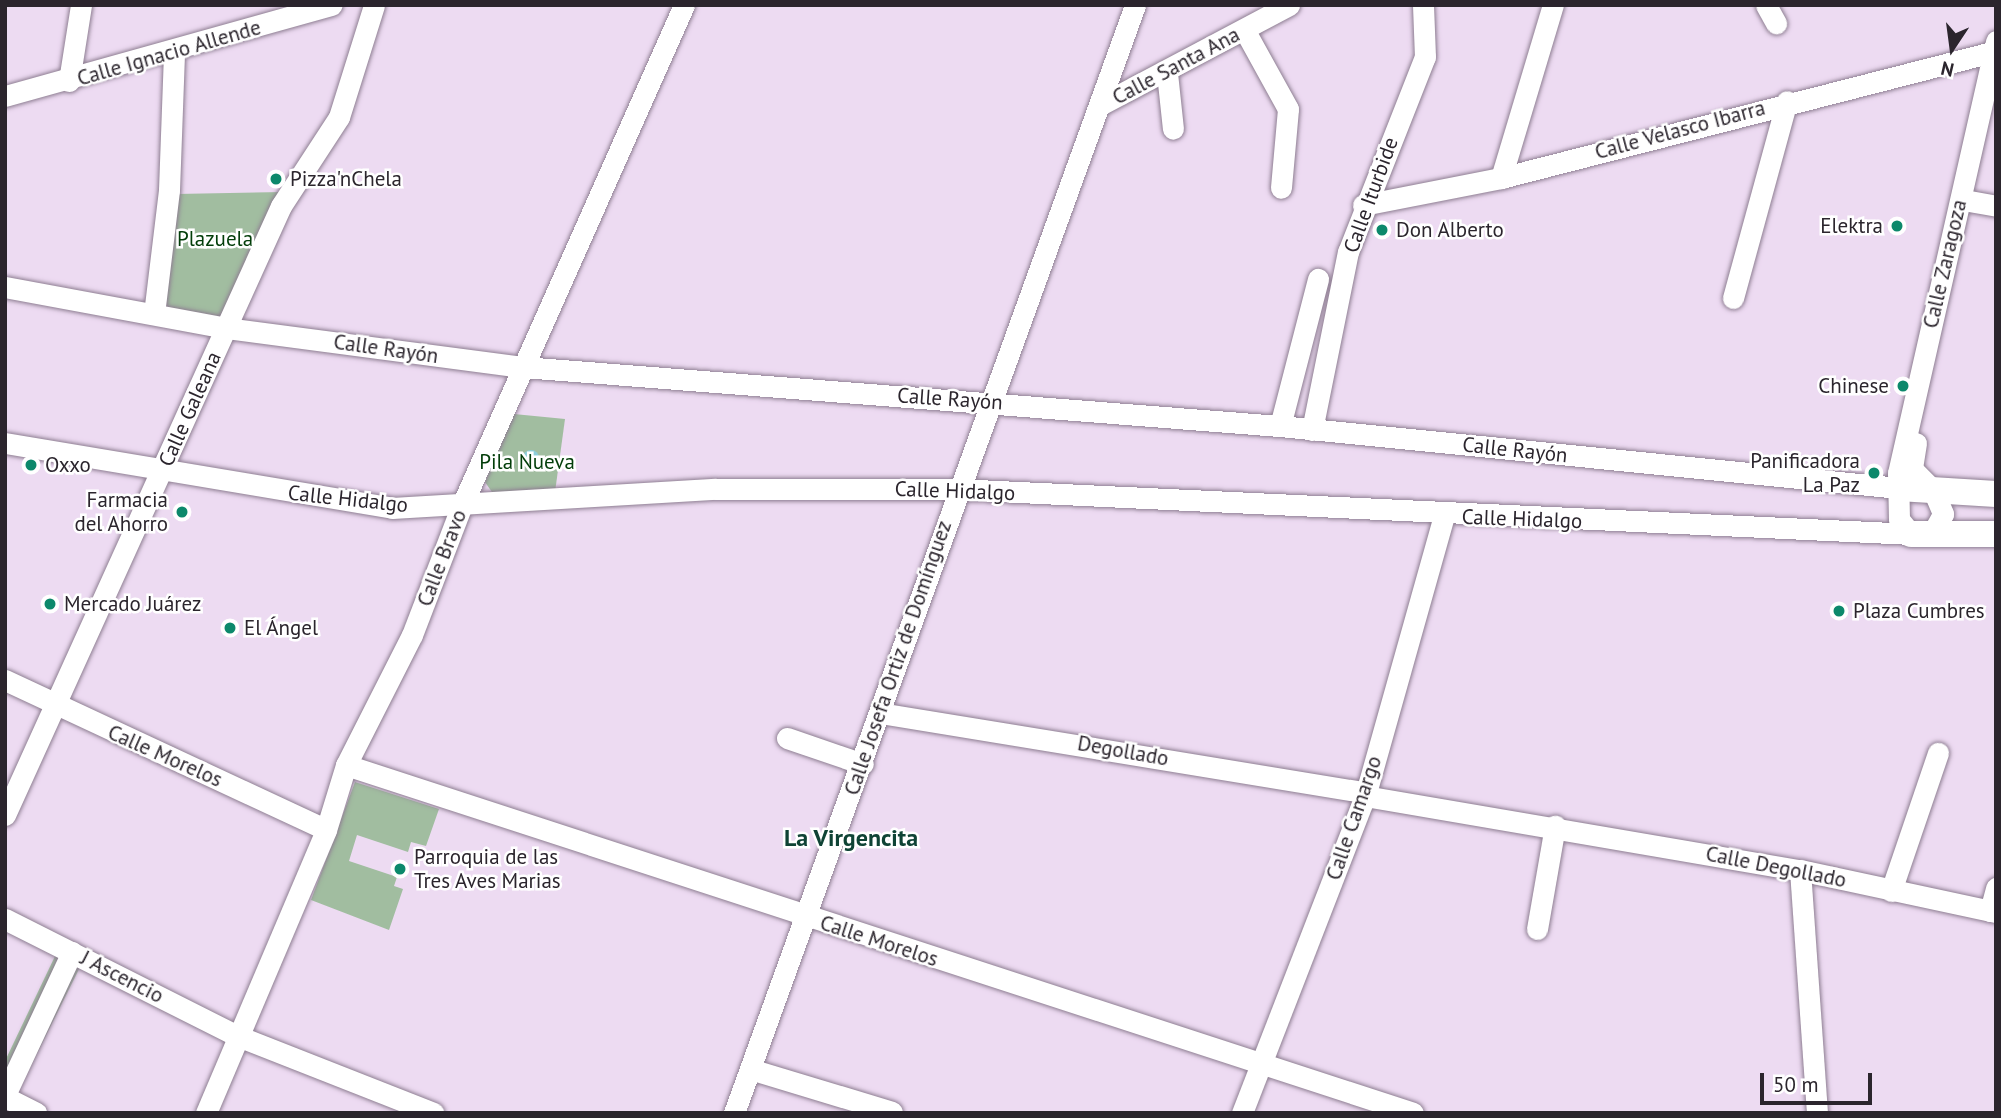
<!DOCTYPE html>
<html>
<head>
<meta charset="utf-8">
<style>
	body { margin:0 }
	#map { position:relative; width:2001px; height:1118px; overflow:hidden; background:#eddbf2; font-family:"PT Sans",sans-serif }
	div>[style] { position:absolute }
	.green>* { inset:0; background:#a1bda0 }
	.water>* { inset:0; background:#8ccdda }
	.round { border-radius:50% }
	.roads { filter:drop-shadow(0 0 2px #8e7e92) drop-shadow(0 0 2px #8e7e92) }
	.minor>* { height:21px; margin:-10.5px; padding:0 10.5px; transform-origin:10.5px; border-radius:10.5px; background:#fff }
	.major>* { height:26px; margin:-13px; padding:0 13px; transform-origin:13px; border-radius:13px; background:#fff }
	.dots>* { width:19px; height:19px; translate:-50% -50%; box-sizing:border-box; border:4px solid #fff; border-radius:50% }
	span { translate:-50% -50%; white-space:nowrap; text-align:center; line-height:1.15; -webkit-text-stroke:5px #fff; paint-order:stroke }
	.street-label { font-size:21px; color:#2b252d }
	.poi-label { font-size:21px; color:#2b252d }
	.left { translate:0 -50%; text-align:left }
	.right { translate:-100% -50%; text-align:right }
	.park-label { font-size:21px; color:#023d09 }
	.quarter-label { font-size:24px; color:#0f4335; font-weight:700 }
	.frame { position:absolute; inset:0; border:7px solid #2b252d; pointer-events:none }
	.north { position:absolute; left:1917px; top:14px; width:70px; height:70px; -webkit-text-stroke:5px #fff; paint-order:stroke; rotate:193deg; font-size:19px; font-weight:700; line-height:28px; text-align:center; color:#2b252d }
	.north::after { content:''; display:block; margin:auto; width:24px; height:32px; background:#2b252d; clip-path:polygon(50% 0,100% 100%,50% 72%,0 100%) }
	.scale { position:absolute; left:1760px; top:1073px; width:112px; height:32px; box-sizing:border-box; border:4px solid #2b252d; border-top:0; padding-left:9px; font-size:21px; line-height:24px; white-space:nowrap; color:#2b252d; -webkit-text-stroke:5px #fff; paint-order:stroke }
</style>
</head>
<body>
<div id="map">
	<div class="green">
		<i style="clip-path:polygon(284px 192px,224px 324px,164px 310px,176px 194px)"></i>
		<i style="clip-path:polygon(514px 414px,565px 419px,555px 492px,494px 495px,485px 482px)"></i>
		<i style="clip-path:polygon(355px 782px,439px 809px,426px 846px,411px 842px,408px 852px,357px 835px,349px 861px,397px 877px,394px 886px,403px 889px,389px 930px,311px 900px)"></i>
		<i style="clip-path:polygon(57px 952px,81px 965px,15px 1098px,5px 1093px,5px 1061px)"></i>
	</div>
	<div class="water">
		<i class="round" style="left:523px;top:450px;width:16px;height:16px"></i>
	</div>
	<div class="roads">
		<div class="minor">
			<i style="left:1766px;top:5px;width:21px;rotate:61deg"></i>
			<i style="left:1245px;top:31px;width:89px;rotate:61.1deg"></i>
			<i style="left:1288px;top:109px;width:79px;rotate:95.1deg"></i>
			<i style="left:1167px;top:73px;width:56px;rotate:83.9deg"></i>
			<i style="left:69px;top:81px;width:77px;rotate:-81deg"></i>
			<i style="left:5px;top:96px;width:339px;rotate:-15.6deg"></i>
			<i style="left:1100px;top:105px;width:214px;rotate:-27.9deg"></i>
			<i style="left:1501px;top:178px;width:181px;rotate:-73.3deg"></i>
			<i style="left:1969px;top:201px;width:27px;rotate:10deg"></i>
			<i style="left:1363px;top:205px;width:141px;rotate:-11.1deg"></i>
			<i style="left:1501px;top:178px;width:511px;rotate:-14.39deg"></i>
			<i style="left:5px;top:287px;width:225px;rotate:10.5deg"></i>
			<i style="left:226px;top:328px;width:300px;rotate:7.5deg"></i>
			<i style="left:523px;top:367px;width:759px;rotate:4.46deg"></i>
			<i style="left:1280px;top:426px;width:622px;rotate:5.72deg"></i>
			<i style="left:1733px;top:298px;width:204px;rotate:-74.7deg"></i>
			<i style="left:154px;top:314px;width:125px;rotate:-83.1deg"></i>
			<i style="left:169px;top:190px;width:137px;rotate:-87.9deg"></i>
			<i style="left:1280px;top:426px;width:152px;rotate:-75.5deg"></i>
			<i style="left:1312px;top:430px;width:182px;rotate:-78.6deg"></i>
			<i style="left:1348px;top:252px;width:210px;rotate:-68.5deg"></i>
			<i style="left:1425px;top:57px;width:52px;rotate:-92.2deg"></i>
			<i style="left:5px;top:443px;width:392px;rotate:9.5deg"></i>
			<i style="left:392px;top:508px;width:324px;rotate:-3.4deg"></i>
			<i style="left:715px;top:489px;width:240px"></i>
			<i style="left:955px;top:489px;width:957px;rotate:2.69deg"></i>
			<i style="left:1916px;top:443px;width:26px;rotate:99deg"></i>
			<i style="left:1912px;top:469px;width:30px;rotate:45deg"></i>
			<i style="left:1933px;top:490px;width:26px;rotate:67deg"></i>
			<i style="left:1943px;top:514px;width:23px;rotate:119deg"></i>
			<i style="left:1911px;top:534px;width:19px;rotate:-129deg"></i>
			<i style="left:1899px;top:519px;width:46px;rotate:-91.2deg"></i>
			<i style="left:1898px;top:473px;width:443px;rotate:-77.2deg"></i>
			<i style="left:5px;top:680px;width:354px;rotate:25deg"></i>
			<i style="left:880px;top:713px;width:493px;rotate:9.3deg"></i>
			<i style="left:787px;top:738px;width:80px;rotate:18.9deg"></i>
			<i style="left:346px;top:765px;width:1122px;rotate:18.06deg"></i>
			<i style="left:1365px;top:796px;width:441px;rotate:9.7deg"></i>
			<i style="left:1800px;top:870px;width:200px;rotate:12.1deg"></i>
			<i style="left:5px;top:815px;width:669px;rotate:-65.62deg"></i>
			<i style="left:281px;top:206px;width:106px;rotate:-56.9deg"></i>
			<i style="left:339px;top:117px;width:117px;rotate:-72.6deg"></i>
			<i style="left:1800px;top:870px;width:244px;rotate:86deg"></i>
			<i style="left:1891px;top:891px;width:146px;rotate:-71.2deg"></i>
			<i style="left:1990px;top:911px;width:24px;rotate:-75deg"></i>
			<i style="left:5px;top:919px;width:261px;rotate:26.7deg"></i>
			<i style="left:238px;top:1036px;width:210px;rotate:21.5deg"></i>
			<i style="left:1537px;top:929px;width:105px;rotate:-80.1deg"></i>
			<i style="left:750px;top:1069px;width:148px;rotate:16.8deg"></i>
			<i style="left:5px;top:1095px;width:158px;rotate:-64.9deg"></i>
			<i style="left:5px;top:1097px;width:35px;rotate:27deg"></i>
			<i style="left:206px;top:1113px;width:307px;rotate:-67deg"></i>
			<i style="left:326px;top:830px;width:68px;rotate:-72.9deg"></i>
			<i style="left:346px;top:765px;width:146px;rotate:-63.1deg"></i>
			<i style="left:412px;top:635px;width:139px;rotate:-69deg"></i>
			<i style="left:462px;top:505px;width:547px;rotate:-66.06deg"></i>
			<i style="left:734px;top:1113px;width:1178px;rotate:-70.1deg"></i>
			<i style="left:1242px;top:1113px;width:343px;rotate:-68.8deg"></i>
			<i style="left:1366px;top:793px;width:288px;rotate:-74.3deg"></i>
		</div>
		<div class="major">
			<i style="left:1899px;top:488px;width:97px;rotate:3.5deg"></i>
			<i style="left:1911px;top:534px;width:85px"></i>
		</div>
	</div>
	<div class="dots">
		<i style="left:276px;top:179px;background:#0c886b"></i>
		<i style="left:1897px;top:226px;background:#0c886b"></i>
		<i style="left:1382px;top:230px;background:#0c886b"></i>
		<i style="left:1903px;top:386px;background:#0c886b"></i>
		<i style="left:31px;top:465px;background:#0c886b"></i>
		<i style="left:1874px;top:473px;background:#0c886b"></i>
		<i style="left:182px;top:512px;background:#0c886b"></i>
		<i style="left:50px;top:604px;background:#0c886b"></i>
		<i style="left:1839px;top:611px;background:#0c886b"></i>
		<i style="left:230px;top:628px;background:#0c886b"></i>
		<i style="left:400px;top:869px;background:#0c886b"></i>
	</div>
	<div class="street-label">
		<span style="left:169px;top:53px;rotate:-16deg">Calle Ignacio Allende</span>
		<span style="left:1176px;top:66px;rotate:-28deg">Calle Santa Ana</span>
		<span style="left:1680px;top:130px;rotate:-15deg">Calle Velasco Ibarra</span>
		<span style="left:1371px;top:195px;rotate:-70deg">Calle Iturbide</span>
		<span style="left:1945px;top:264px;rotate:-77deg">Calle Zaragoza</span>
		<span style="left:386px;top:349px;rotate:8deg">Calle Rayón</span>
		<span style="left:950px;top:399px;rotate:4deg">Calle Rayón</span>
		<span style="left:190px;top:409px;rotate:-66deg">Calle Galeana</span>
		<span style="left:1515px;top:450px;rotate:6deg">Calle Rayón</span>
		<span style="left:955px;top:491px;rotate:2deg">Calle Hidalgo</span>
		<span style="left:348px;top:499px;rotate:6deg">Calle Hidalgo</span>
		<span style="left:1522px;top:519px;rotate:2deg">Calle Hidalgo</span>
		<span style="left:442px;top:558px;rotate:-69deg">Calle Bravo</span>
		<span style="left:898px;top:658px;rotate:-71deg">Calle Josefa Ortiz de Domínguez</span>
		<span style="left:1123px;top:751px;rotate:10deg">Degollado</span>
		<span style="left:165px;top:756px;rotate:24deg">Calle Morelos</span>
		<span style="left:1354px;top:818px;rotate:-71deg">Calle Camargo</span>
		<span style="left:1776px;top:867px;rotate:11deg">Calle Degollado</span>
		<span style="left:879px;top:941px;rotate:18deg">Calle Morelos</span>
		<span style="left:122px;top:977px;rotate:27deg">J Ascencio</span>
	</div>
	<div class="poi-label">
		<span class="left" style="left:290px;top:179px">Pizza'nChela</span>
		<span class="right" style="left:1883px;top:226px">Elektra</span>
		<span class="left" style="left:1396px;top:230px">Don Alberto</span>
		<span class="right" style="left:1889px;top:386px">Chinese</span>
		<span class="right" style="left:1860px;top:473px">Panificadora<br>La Paz</span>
		<span class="left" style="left:45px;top:465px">Oxxo</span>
		<span class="right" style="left:168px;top:512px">Farmacia<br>del Ahorro</span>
		<span class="left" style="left:64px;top:604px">Mercado Juárez</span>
		<span class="left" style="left:1853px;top:611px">Plaza Cumbres</span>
		<span class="left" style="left:244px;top:628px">El Ángel</span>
		<span class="left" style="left:414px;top:869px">Parroquia de las<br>Tres Aves Marias</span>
	</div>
	<div class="park-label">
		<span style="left:215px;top:239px">Plazuela</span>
		<span style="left:527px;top:462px">Pila Nueva</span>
	</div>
	<div class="quarter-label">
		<span style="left:851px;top:838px">La Virgencita</span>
	</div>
	<div class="frame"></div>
	<div class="north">N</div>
	<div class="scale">50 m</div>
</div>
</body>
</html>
